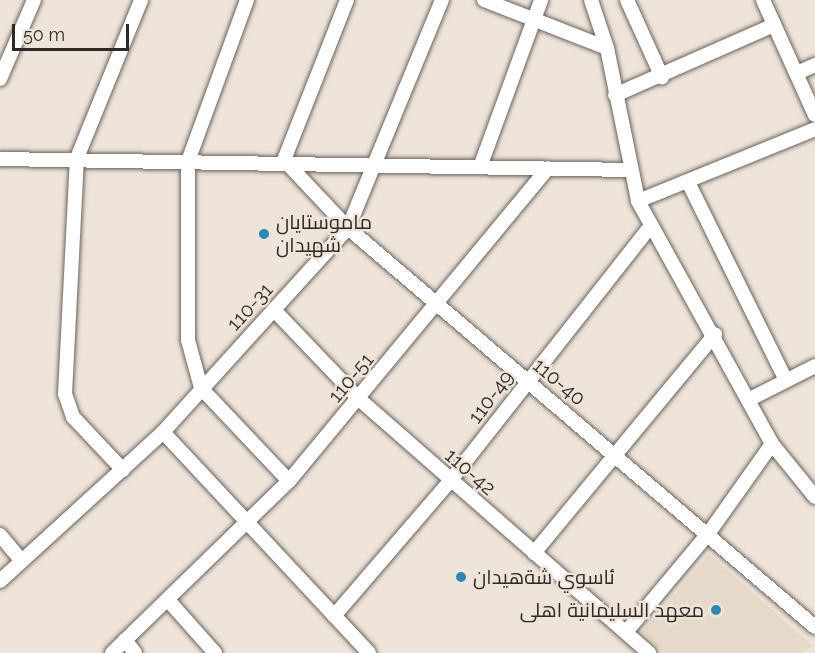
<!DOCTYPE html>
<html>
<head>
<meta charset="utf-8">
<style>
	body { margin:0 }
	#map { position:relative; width:815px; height:653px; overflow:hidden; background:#eee4da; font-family:Raleway,Cairo,sans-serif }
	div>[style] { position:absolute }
	.built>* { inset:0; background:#e7d9c9 }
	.roads { filter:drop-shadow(0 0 2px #6b635b) drop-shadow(0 0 2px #6b635b) }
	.street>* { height:14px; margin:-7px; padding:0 7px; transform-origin:7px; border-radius:7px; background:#fff }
	.dots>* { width:16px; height:16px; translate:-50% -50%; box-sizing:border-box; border:3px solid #eee4da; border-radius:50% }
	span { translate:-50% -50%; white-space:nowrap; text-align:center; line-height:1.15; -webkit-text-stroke:4.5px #eee4da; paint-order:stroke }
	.poi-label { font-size:20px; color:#2d2a26 }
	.left { translate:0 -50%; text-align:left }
	.right { translate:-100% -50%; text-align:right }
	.street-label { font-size:20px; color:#2d2a26 }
	.scale { position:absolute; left:12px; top:24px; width:117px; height:27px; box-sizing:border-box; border:3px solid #2d2a26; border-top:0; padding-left:8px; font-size:18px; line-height:21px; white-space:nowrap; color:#2d2a26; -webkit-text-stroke:4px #eee4da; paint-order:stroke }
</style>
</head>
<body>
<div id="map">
	<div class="built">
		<i style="clip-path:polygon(709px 554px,813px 646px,802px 653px,664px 653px,642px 632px)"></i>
	</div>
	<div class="roads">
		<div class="street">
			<i style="left:247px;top:0;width:171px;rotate:110.1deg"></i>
			<i style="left:188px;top:161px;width:179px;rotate:90deg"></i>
			<i style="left:188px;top:340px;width:50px;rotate:74.8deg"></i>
			<i style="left:201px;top:388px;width:128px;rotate:46.6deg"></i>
			<i style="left:347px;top:0;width:172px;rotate:111.5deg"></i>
			<i style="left:284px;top:160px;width:93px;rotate:46.7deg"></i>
			<i style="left:348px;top:228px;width:614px;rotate:40.51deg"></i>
			<i style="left:484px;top:0;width:132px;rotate:21.3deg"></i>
			<i style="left:591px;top:0;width:51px;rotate:71.6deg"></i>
			<i style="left:607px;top:48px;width:156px;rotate:78.5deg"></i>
			<i style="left:638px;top:201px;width:277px;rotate:61.1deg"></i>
			<i style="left:772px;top:444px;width:68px;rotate:50.9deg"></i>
			<i style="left:627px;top:0;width:85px;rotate:65.6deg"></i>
			<i style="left:763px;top:0;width:126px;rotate:65.7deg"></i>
			<i style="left:797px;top:73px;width:20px;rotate:-24deg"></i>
			<i style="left:0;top:79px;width:86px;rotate:-66.7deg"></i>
			<i style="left:615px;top:95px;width:174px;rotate:-23.8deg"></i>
			<i style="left:0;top:159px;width:630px;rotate:1deg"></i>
			<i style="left:480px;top:167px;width:178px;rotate:-69.9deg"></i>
			<i style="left:689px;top:184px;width:219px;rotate:63.7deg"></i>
			<i style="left:638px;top:201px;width:191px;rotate:-22.1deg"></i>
			<i style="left:274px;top:310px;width:123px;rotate:46.3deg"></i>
			<i style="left:359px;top:399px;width:386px;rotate:41.2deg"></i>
			<i style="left:750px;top:399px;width:73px;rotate:-26.9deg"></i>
			<i style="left:163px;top:432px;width:302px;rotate:47deg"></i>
			<i style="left:123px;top:470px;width:73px;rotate:-133.3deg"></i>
			<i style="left:73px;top:417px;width:24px;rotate:-109deg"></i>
			<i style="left:65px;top:394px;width:236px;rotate:-87.1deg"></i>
			<i style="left:77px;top:158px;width:170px;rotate:-67.9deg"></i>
			<i style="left:0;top:535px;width:33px;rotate:50deg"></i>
			<i style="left:534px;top:553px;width:284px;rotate:-50.4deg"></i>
			<i style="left:0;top:581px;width:221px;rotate:-42.4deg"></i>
			<i style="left:163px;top:432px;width:275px;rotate:-47.8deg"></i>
			<i style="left:348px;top:228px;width:247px;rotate:-67.6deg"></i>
			<i style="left:168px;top:600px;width:71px;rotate:48.4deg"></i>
			<i style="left:334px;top:616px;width:178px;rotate:-49.3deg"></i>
			<i style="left:450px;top:481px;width:325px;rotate:-51.8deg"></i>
			<i style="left:626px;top:632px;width:128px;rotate:-50.1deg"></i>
			<i style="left:708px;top:534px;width:110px;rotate:-54.6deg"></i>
			<i style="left:125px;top:640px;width:16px;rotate:52deg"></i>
			<i style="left:112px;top:653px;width:247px;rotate:-44.2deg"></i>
			<i style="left:289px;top:481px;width:406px;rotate:-50.4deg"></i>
		</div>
	</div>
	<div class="dots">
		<i style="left:264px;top:234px;background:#2d87b4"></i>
		<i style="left:461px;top:577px;background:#2d87b4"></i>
		<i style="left:716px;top:610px;background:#2d87b4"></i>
	</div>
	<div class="poi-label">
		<span class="left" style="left:276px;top:234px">ماموستايان<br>شهيدان</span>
		<span class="left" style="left:473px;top:577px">ئاسوي شةهيدان</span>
		<span class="right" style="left:704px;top:610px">معهد السلیمانیة اهلى</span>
	</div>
	<div class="street-label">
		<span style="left:250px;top:307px;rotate:-47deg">110-31</span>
		<span style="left:351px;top:378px;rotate:-50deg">110-51</span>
		<span style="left:559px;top:382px;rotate:40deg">110-40</span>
		<span style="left:491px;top:397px;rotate:-53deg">110-49</span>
		<span style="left:470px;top:472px;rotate:41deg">110-42</span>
	</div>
	<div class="scale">50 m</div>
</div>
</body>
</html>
